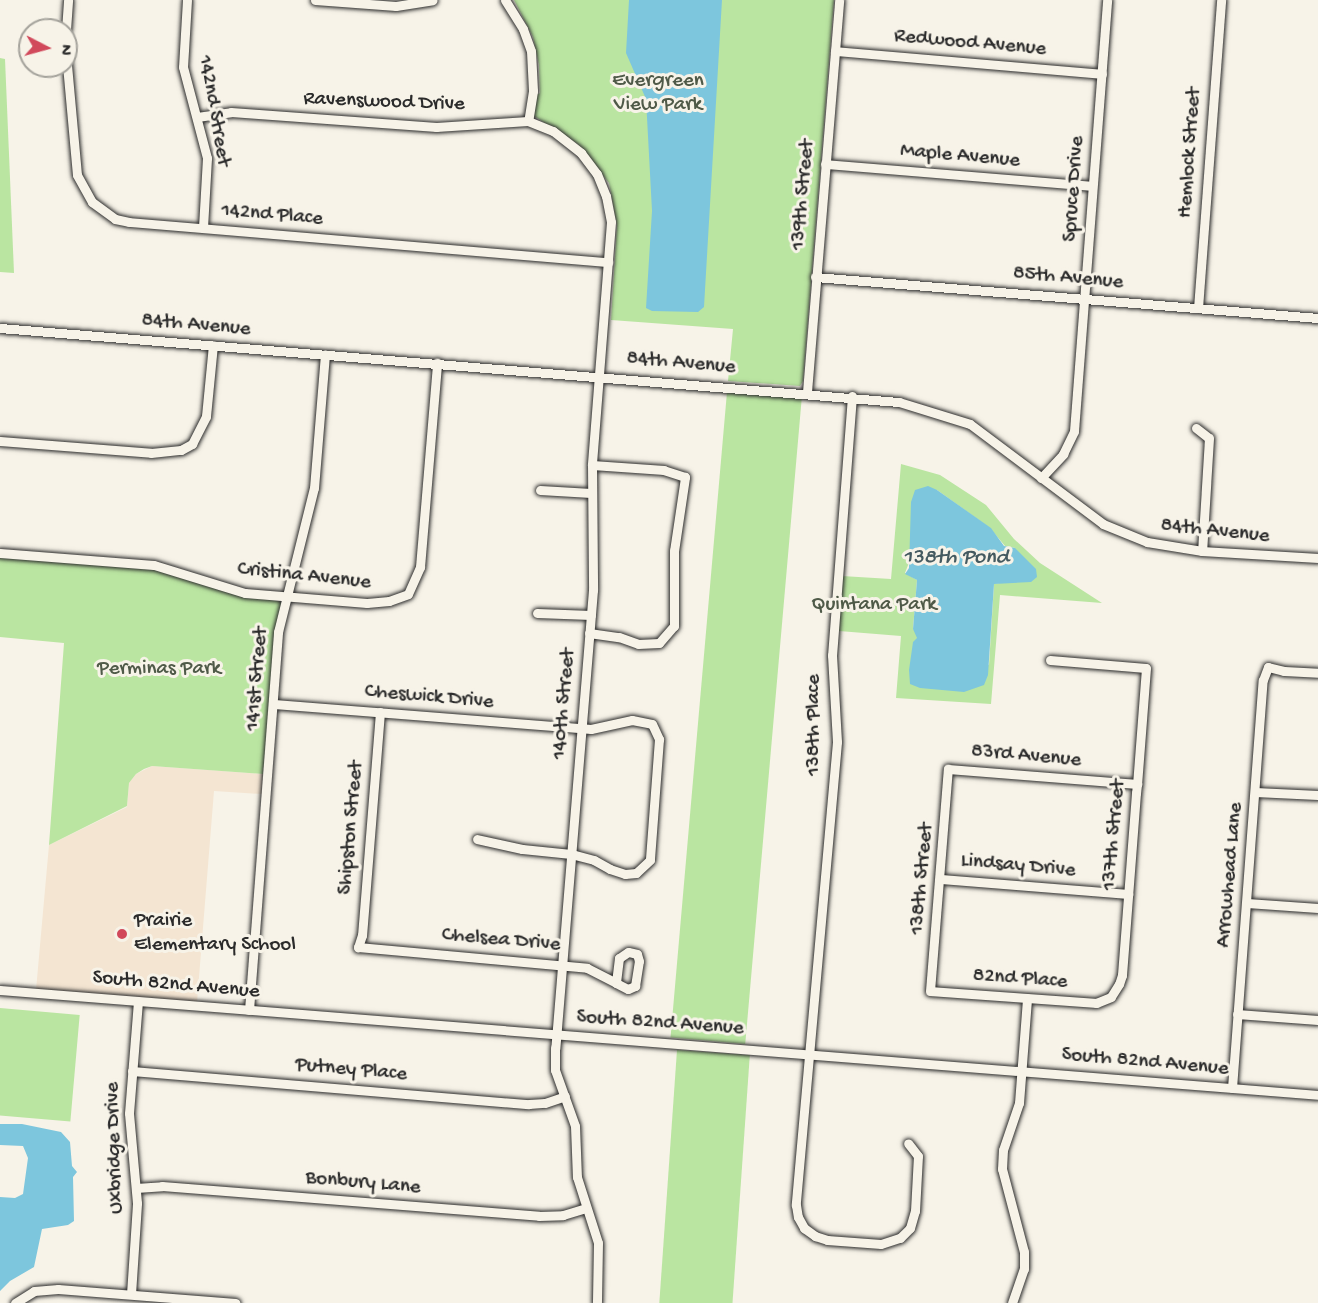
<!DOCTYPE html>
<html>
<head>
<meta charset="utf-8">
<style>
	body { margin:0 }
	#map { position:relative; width:1318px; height:1303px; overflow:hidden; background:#f7f3e8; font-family:"Gochi Hand",sans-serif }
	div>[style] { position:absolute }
	.built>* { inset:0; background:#f4e5d2 }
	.green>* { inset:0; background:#bae5a1; transform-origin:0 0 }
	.water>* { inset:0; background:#7dc6dd }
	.roads { filter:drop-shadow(0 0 2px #2b2b2b) drop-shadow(0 0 2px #2b2b2b) }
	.street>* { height:9px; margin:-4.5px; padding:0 4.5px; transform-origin:4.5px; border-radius:4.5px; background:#f7f3e8 }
	.dots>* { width:16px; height:16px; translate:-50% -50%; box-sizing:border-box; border:3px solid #f7f3e8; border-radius:50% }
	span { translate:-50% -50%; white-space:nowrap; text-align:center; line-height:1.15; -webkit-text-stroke:6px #f7f3e8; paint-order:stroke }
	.street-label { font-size:21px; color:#2b2b2b }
	.park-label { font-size:21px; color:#4f5a48 }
	.poi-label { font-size:21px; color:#2b2b2b }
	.left { translate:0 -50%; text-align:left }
	.water-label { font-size:22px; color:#445a60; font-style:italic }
	.north { position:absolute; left:18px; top:18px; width:60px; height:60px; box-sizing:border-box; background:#f7f3e8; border:2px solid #a5a39c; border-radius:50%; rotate:96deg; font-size:16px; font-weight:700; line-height:24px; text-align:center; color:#2b2b2b }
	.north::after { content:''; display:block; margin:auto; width:21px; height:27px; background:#d1495b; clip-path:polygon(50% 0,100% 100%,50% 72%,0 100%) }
</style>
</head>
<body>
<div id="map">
	<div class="built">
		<i style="clip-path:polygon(152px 766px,263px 774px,262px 794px,214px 791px,197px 1002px,36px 990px,49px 845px,127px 807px,129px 783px,136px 774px)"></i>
	</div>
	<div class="green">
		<i style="clip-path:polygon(514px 0,834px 0,803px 381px,800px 386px,728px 381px,733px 329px,611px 320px,617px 225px,609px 183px,578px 144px,534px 116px,537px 95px,540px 93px,539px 65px,533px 37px)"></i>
		<i style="clip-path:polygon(0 58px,5px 59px,14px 273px,0 272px)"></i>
		<i style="left:727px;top:392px;width:75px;height:648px;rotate:5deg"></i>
		<i style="clip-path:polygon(evenodd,901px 464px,940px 475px,986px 505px,1014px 539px,1040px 563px,1102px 603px,1000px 595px,991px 704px,896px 698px,901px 636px,839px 631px,842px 576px,891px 579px,901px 464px,937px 490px,990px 528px,1005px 546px,1015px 548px,1000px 583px,994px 584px,989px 665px,913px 629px,917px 580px,905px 573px,937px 490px)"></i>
		<i style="clip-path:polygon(0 557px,153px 569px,281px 602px,263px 774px,152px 766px,144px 769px,136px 774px,129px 783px,127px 806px,49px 845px,64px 643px,0 637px)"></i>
		<i style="left:0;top:1008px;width:80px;height:107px;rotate:5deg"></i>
		<i style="left:677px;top:1050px;width:73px;height:254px;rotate:4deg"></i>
	</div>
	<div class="water">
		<i style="clip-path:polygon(629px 0,722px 0,704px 307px,698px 312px,652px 311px,646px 308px,652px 211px,646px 99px,626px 53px)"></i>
		<i style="clip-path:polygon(928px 486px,937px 490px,991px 528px,1004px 546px,1015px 548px,1036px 569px,1037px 577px,1031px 582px,994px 584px,988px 675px,984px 685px,964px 692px,920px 688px,910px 684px,909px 670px,913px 642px,917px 638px,913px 629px,917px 580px,905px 574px,909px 568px,911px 502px,915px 490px)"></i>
		<i style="clip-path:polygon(0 1124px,22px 1124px,61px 1132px,70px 1142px,72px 1166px,77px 1172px,73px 1177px,74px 1221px,68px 1225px,42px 1229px,34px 1267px,10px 1281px,0 1291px,0 1197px,15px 1198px,23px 1194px,28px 1158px,23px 1146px,0 1145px)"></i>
	</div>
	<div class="roads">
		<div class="street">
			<i style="left:187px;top:0;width:67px;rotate:93.4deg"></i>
			<i style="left:183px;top:67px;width:94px;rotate:75.2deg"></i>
			<i style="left:207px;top:158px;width:70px;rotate:93.3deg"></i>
			<i style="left:315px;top:0;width:81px;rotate:4.2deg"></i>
			<i style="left:396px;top:6px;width:37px;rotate:-9deg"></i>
			<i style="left:505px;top:0;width:34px;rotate:58deg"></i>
			<i style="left:523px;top:29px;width:23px;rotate:70deg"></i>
			<i style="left:531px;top:51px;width:40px;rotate:87.1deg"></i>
			<i style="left:533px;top:91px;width:30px;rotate:99deg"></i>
			<i style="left:66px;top:30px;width:30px;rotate:-86deg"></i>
			<i style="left:835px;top:51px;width:268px;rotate:4.9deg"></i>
			<i style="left:66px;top:54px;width:121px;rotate:84.8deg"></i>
			<i style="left:77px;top:175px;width:31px;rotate:61deg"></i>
			<i style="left:92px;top:202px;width:29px;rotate:36deg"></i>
			<i style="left:115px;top:219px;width:14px;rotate:12deg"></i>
			<i style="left:129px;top:222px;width:481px;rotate:4.8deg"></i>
			<i style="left:197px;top:117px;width:34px;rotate:-8deg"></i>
			<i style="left:231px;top:112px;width:206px;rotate:4.2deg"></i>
			<i style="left:436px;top:127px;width:92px;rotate:-3.7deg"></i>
			<i style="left:528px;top:121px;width:27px;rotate:22deg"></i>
			<i style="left:553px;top:131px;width:36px;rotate:38deg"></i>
			<i style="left:581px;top:153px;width:26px;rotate:53deg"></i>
			<i style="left:597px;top:174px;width:24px;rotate:68deg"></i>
			<i style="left:606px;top:196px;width:26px;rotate:79deg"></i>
			<i style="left:611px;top:222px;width:244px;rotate:94.5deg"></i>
			<i style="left:592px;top:465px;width:125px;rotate:89.5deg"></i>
			<i style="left:593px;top:590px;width:460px;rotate:94.7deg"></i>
			<i style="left:555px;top:1048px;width:22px;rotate:90deg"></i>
			<i style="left:555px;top:1070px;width:59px;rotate:70.3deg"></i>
			<i style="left:575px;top:1126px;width:51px;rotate:87.8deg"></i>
			<i style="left:577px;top:1177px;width:69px;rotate:72.3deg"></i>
			<i style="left:598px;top:1243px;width:60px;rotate:91deg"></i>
			<i style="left:825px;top:164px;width:268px;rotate:4.7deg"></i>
			<i style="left:815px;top:277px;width:505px;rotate:4.66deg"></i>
			<i style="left:1198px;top:308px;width:309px;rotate:-85.7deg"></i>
			<i style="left:0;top:328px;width:902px;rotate:4.71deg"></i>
			<i style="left:899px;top:402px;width:74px;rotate:17.2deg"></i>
			<i style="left:970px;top:424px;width:166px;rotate:36.9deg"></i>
			<i style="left:1103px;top:524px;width:48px;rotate:22.2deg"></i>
			<i style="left:1147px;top:542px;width:56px;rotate:9.3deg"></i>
			<i style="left:1202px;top:551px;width:116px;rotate:3.5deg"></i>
			<i style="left:807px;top:392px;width:393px;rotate:-85.3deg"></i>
			<i style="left:852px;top:396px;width:260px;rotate:94.4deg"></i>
			<i style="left:832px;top:655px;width:87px;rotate:86.7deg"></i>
			<i style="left:837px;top:742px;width:465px;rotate:95.1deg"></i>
			<i style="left:796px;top:1205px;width:12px;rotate:81deg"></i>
			<i style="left:798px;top:1217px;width:13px;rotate:61deg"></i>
			<i style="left:804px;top:1228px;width:14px;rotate:36deg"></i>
			<i style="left:815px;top:1236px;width:13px;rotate:18deg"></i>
			<i style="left:827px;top:1240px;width:54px;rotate:4.2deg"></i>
			<i style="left:881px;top:1244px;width:20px;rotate:-18deg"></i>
			<i style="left:900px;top:1238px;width:14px;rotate:-45deg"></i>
			<i style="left:910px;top:1228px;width:18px;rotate:-74deg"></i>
			<i style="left:915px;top:1211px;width:55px;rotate:-86.9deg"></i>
			<i style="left:918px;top:1156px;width:16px;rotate:-128deg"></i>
			<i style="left:1196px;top:428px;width:16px;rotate:38deg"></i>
			<i style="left:1209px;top:438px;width:113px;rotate:93.5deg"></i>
			<i style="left:0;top:441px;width:151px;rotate:4.5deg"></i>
			<i style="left:151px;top:453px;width:30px;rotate:-6deg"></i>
			<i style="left:181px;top:450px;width:13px;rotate:-29deg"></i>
			<i style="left:192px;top:444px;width:31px;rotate:-63deg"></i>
			<i style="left:206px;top:416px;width:71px;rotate:-84.4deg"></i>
			<i style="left:1041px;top:478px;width:33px;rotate:-47deg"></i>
			<i style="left:1063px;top:454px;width:25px;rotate:-64deg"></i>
			<i style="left:1074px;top:431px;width:432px;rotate:-85.6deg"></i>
			<i style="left:540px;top:490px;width:51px;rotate:3.4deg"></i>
			<i style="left:0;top:553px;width:154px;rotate:4.5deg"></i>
			<i style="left:154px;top:565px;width:95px;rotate:17.1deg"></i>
			<i style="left:245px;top:593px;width:122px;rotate:4.7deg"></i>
			<i style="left:367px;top:603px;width:22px;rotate:-5deg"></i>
			<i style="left:389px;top:601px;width:20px;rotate:-20deg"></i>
			<i style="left:408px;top:594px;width:30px;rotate:-66deg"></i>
			<i style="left:420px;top:567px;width:205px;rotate:-85.2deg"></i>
			<i style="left:537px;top:613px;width:54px;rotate:2.1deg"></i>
			<i style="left:589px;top:633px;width:30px;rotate:8deg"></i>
			<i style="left:619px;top:637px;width:20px;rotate:20deg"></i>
			<i style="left:638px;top:644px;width:21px;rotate:-3deg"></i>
			<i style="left:659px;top:643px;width:23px;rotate:-49deg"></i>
			<i style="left:674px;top:626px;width:75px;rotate:-90deg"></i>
			<i style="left:674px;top:551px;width:75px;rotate:-81.5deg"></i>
			<i style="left:685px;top:477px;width:22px;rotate:-162deg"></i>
			<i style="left:664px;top:470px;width:72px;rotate:-176deg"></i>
			<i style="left:1050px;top:660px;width:96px;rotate:4.8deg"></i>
			<i style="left:1146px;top:668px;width:116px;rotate:94.4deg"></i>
			<i style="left:1137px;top:784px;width:9px;rotate:96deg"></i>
			<i style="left:1136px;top:793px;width:183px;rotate:94.4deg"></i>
			<i style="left:1122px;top:975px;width:9px;rotate:108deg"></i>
			<i style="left:1119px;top:984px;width:15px;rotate:122deg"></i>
			<i style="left:1111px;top:997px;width:16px;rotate:158deg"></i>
			<i style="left:1096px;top:1003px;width:166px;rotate:-175.9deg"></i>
			<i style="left:930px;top:991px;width:223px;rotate:-85.4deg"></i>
			<i style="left:948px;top:769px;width:190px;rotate:4.5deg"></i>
			<i style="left:274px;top:704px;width:318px;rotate:4.5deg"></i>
			<i style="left:591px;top:729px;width:42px;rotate:-12.4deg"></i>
			<i style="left:632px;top:720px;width:20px;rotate:11deg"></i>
			<i style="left:652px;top:724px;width:17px;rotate:65deg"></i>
			<i style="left:659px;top:739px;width:121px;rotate:94.3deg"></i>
			<i style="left:650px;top:860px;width:19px;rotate:137deg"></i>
			<i style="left:636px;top:873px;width:11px;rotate:175deg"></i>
			<i style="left:625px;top:874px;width:16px;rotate:-162deg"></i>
			<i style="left:610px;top:869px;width:18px;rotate:-151deg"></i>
			<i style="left:594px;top:860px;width:24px;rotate:-165deg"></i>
			<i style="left:571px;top:854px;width:49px;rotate:-174.2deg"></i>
			<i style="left:522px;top:849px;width:46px;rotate:-167.5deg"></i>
			<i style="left:380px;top:712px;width:224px;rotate:94.6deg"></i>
			<i style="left:362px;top:935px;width:13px;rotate:108deg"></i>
			<i style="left:358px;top:947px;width:230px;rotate:5.2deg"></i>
			<i style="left:587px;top:968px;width:33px;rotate:27deg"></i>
			<i style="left:616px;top:983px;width:13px;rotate:27deg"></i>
			<i style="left:628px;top:989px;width:8px;rotate:-23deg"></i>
			<i style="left:635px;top:986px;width:25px;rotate:-81deg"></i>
			<i style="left:639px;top:961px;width:7px;rotate:-106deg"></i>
			<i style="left:637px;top:954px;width:9px;rotate:-167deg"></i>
			<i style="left:628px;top:952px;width:11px;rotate:146deg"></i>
			<i style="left:619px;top:958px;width:25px;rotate:97deg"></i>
			<i style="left:1255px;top:792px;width:63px;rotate:2.7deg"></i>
			<i style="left:941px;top:879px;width:188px;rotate:4.6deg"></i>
			<i style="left:1247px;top:903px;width:71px;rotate:4deg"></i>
			<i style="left:0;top:990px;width:1322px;rotate:4.55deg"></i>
			<i style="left:249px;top:1010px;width:379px;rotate:-85.6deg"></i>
			<i style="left:278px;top:632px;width:148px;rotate:-76deg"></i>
			<i style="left:314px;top:488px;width:134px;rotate:-85.3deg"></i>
			<i style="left:1237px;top:1014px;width:81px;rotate:4.2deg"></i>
			<i style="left:132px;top:1071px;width:398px;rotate:4.8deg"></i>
			<i style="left:529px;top:1104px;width:16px;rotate:-4deg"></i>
			<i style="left:545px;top:1103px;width:21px;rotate:-19deg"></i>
			<i style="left:1232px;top:1088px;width:409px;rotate:-85.7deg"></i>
			<i style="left:1263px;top:680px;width:14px;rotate:-69deg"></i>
			<i style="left:1268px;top:667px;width:16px;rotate:14deg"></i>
			<i style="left:1284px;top:671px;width:34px;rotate:3deg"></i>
			<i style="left:136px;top:1188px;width:26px;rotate:-4deg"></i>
			<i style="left:162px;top:1186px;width:378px;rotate:4.5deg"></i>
			<i style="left:539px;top:1216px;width:24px;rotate:-2deg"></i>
			<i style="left:563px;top:1215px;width:24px;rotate:-17deg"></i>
			<i style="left:131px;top:1294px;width:91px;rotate:-86.2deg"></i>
			<i style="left:137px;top:1203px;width:90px;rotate:-95.1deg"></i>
			<i style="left:129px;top:1113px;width:112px;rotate:-85.4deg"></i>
			<i style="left:15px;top:1303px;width:22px;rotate:-32deg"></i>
			<i style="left:34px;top:1291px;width:24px;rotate:-5deg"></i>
			<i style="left:58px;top:1289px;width:178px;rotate:4.5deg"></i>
			<i style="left:1012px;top:1303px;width:36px;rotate:-71deg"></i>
			<i style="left:1024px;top:1269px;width:17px;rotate:-90deg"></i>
			<i style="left:1024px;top:1252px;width:86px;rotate:-104.8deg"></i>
			<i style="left:1002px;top:1169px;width:19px;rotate:-87deg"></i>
			<i style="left:1003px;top:1150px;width:50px;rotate:-71.2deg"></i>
			<i style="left:1019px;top:1103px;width:105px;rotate:-85.6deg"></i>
		</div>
	</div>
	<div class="dots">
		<i style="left:122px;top:934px;background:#d1495b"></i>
	</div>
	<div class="street-label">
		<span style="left:970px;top:44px;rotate:5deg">Redwood Avenue</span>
		<span style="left:384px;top:103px;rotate:2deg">Ravenswood Drive</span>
		<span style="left:213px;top:111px;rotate:80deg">142nd Street</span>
		<span style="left:1191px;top:153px;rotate:-86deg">Hemlock Street</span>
		<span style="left:960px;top:157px;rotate:5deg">Maple Avenue</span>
		<span style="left:1075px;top:189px;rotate:-86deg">Spruce Drive</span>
		<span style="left:804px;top:195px;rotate:-85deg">139th Street</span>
		<span style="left:272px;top:216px;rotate:5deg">142nd Place</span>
		<span style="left:1068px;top:279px;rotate:5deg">85th Avenue</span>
		<span style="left:196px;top:326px;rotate:5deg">84th Avenue</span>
		<span style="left:681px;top:364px;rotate:5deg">84th Avenue</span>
		<span style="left:1215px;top:532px;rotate:6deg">84th Avenue</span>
		<span style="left:304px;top:577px;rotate:6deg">Cristina Avenue</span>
		<span style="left:258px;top:679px;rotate:-85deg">141st Street</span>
		<span style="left:429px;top:698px;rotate:5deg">Cheswick Drive</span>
		<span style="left:565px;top:704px;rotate:-85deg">140th Street</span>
		<span style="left:815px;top:725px;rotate:-90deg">138th Place</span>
		<span style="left:1026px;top:757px;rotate:5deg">83rd Avenue</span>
		<span style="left:352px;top:828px;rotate:-85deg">Shipston Street</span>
		<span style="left:1115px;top:835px;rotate:-85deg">137th Street</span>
		<span style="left:1018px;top:867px;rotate:5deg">Lindsay Drive</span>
		<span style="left:1231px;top:875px;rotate:-85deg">Arrowhead Lane</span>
		<span style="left:923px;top:879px;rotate:-85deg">138th Street</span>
		<span style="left:501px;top:941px;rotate:5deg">Chelsea Drive</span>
		<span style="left:1020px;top:980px;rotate:4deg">82nd Place</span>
		<span style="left:176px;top:986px;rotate:5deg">South 82nd Avenue</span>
		<span style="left:660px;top:1024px;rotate:4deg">South 82nd Avenue</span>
		<span style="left:1145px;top:1063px;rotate:5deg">South 82nd Avenue</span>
		<span style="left:351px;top:1071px;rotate:5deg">Putney Place</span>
		<span style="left:116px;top:1148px;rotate:-92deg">Uxbridge Drive</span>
		<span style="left:363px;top:1184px;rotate:5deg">Bonbury Lane</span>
	</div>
	<div class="park-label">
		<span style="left:658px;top:94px">Evergreen<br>View Park</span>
		<span style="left:874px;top:606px">Quintana Park</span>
		<span style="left:159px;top:670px">Perminas Park</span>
	</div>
	<div class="poi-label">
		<span class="left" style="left:134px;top:934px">Prairie<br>Elementary School</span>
	</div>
	<div class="water-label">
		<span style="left:956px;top:559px">138th Pond</span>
	</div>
	<div class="north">N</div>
</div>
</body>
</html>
